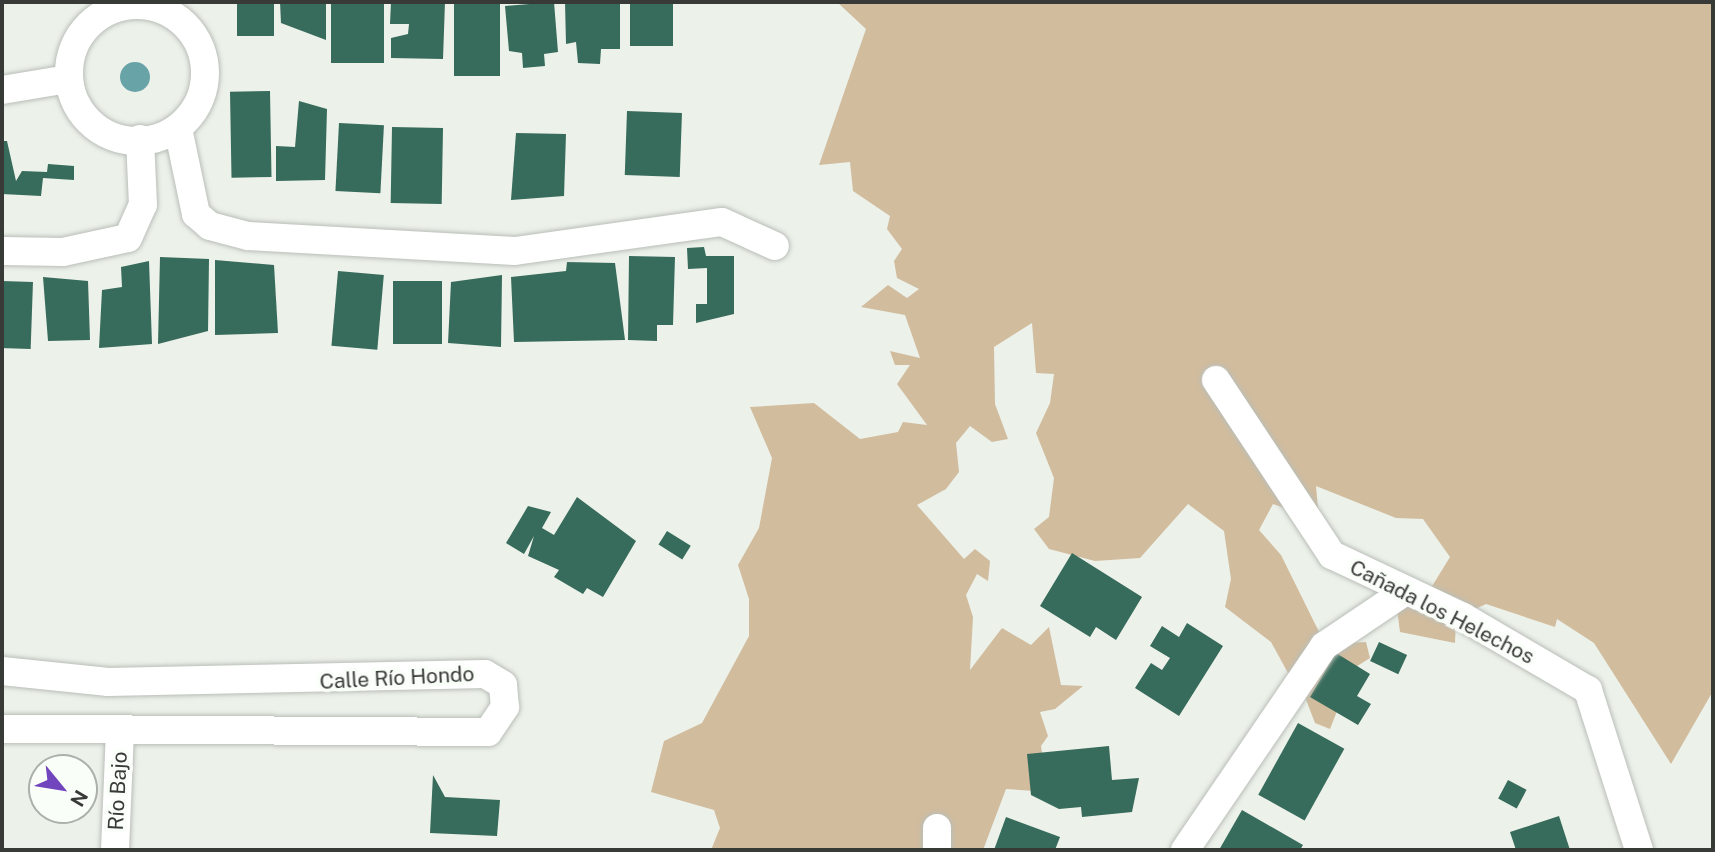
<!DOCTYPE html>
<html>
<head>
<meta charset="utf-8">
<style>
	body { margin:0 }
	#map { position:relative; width:1715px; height:852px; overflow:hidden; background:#ecf1ea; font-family:"Public Sans",sans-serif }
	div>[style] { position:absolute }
	.green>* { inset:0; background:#d1bc9e }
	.water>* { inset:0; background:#67a3a7 }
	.round { border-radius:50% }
	.building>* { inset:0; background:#376b5b; transform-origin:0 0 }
	.roads { filter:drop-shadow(0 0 2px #b9beb8) drop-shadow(0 0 2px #b9beb8) }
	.minor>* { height:28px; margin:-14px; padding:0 14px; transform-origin:14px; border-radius:14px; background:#fff }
	.minor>.ring { margin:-14px; padding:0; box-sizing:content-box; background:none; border:28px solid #fff; border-radius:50% }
	span { translate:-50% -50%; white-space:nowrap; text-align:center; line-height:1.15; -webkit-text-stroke:7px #f9fef8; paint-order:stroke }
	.street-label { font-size:21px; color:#383a38 }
	.frame { position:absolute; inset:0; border:4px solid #383a38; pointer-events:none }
	.north { position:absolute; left:28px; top:754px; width:70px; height:70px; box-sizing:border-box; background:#f9fef8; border:2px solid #acb0ab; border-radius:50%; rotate:120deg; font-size:19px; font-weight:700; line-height:28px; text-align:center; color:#383a38 }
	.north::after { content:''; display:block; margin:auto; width:24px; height:32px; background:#7145bd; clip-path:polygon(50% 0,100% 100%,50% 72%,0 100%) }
</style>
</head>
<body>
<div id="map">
	<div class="green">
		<i style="clip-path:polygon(837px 2px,1713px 2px,1713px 691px,1671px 764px,1594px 643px,1557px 619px,1555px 627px,1486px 604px,1456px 618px,1455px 643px,1400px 632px,1395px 593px,1426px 596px,1450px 557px,1423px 519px,1396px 518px,1316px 486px,1319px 520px,1273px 504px,1259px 530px,1281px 555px,1325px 644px,1366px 642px,1370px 658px,1354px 668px,1330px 729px,1315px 723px,1305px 697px,1317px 681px,1288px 673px,1271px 642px,1225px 607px,1231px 579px,1224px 531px,1188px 504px,1140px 558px,1095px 561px,1049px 549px,1034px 529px,1049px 517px,1054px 478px,1036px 433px,1050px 403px,1054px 374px,1036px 373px,1032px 323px,994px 347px,995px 404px,1008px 439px,992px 442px,970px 426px,956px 443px,959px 472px,946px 489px,917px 505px,964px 559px,975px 549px,990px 561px,988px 581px,977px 574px,966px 595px,973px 617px,970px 670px,1002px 628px,1031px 645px,1049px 627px,1061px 685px,1083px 686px,1055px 709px,1040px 712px,1048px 736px,1041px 746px,1046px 776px,1035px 791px,1006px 789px,983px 850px,711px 850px,720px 828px,714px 810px,651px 792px,664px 741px,702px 723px,749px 636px,749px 599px,738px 565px,759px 528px,772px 458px,750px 407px,814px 403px,860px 439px,898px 432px,903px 422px,927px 425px,897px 384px,910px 365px,895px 365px,890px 351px,920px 358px,905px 315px,861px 307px,888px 285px,907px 298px,919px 289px,897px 278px,894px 261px,902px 249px,887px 229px,890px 216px,853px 191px,850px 162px,819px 165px,866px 29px)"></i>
	</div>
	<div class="water">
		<i class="round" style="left:120px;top:62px;width:30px;height:30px"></i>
	</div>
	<div class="building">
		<i style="left:237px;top:2px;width:37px;height:34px"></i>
		<i style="clip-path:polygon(280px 2px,326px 2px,326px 40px,281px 23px)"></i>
		<i style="left:331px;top:2px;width:53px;height:61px"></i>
		<i style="clip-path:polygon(391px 2px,445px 2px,443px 59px,391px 58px,391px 38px,408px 34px,409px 24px,390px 24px)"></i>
		<i style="left:454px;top:2px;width:46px;height:74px"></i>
		<i style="clip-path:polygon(554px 2px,558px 52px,544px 54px,545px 66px,523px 68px,522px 53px,509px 51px,505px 6px)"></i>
		<i style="clip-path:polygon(565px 2px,620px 2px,620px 49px,601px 49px,600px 64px,578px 63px,576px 42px,566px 44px)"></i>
		<i style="left:630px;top:2px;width:43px;height:44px"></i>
		<i style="left:270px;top:91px;width:86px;height:40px;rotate:89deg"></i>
		<i style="clip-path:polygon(299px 101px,327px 109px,325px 180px,276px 181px,276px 146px,295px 147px)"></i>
		<i style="left:627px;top:111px;width:55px;height:64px;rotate:2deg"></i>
		<i style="left:339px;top:123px;width:45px;height:68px;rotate:3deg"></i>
		<i style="left:392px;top:127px;width:51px;height:76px;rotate:1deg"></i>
		<i style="clip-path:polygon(516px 133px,566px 134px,564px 196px,511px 200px)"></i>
		<i style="clip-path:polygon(2px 141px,7px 141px,16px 181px,22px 171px,47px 172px,48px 164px,74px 166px,74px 180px,43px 178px,41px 196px,2px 194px)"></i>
		<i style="clip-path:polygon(704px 247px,706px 256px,734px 256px,734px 314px,696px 323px,696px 304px,707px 304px,707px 268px,688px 269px,687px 248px)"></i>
		<i style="clip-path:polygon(629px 256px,675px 257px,673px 325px,657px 325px,657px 341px,628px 340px)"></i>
		<i style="clip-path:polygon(160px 257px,209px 259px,208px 331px,158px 344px)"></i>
		<i style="clip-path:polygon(215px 260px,274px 265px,278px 333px,215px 335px)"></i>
		<i style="clip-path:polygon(149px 261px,152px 344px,99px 348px,102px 290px,122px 287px,121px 267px)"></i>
		<i style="clip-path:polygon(567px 262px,615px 263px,625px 340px,514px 342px,511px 277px,566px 271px)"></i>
		<i style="left:338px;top:271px;width:46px;height:75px;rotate:5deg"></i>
		<i style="clip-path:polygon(502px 275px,501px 347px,448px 343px,451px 282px)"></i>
		<i style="clip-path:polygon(43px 277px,88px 281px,90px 340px,48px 341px)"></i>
		<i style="left:2px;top:281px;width:31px;height:67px;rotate:2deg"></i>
		<i style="left:393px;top:281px;width:49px;height:63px"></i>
		<i style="clip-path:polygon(577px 497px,636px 541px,603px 597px,587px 588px,583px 594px,554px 577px,559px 570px,528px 556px,534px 536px,524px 554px,506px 543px,528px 506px,551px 512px,542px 528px,554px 535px)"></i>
		<i style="left:667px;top:531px;width:28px;height:16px;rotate:32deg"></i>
		<i style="clip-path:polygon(1072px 553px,1142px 597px,1116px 640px,1096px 627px,1090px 637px,1040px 606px)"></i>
		<i style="clip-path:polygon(1187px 623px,1223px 646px,1179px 716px,1135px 688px,1151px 663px,1162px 670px,1170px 658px,1150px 646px,1162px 626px,1179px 637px)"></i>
		<i style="left:1379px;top:642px;width:31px;height:21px;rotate:25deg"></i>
		<i style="clip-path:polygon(1336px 653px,1370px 674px,1357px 696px,1371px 704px,1358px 725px,1310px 697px)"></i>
		<i style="left:1298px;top:723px;width:53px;height:82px;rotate:29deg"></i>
		<i style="clip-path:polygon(1109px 746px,1112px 780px,1139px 778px,1132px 812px,1082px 817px,1081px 807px,1059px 809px,1031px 795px,1027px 754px)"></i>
		<i style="clip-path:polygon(433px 775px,445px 797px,500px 800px,497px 836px,430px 833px)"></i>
		<i style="left:1508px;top:780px;width:21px;height:21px;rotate:28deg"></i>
		<i style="clip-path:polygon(1242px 810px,1303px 845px,1300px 850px,1219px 850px)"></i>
		<i style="clip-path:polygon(1559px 816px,1570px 850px,1516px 850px,1510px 832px)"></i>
		<i style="clip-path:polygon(1006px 817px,1060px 837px,1055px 850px,994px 850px)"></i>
	</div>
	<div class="roads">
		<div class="minor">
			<i class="ring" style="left:69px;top:5px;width:108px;height:108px"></i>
			<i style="left:2px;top:90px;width:67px;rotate:-9.5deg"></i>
			<i style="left:178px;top:128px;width:88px;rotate:78.2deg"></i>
			<i style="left:196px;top:214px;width:18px;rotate:41deg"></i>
			<i style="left:210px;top:226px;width:39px;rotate:15deg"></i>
			<i style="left:248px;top:236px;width:267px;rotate:3.2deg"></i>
			<i style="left:515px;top:251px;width:209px;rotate:-8deg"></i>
			<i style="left:722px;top:222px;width:58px;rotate:24.4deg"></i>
			<i style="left:2px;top:251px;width:61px;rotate:0.9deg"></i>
			<i style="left:63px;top:252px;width:66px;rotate:-12.2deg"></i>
			<i style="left:128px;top:238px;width:36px;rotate:-66deg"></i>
			<i style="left:143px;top:205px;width:66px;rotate:-92.6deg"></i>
			<i style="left:1216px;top:380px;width:210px;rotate:56.5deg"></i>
			<i style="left:1332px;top:555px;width:145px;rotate:25.3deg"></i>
			<i style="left:1463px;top:617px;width:145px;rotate:30.3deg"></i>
			<i style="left:1588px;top:690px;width:168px;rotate:72.3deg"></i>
			<i style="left:2px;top:671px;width:107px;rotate:5.9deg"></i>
			<i style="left:108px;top:682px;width:377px;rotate:-1.2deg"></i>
			<i style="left:485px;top:674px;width:21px;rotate:31deg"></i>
			<i style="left:503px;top:685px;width:22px;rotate:85deg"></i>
			<i style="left:505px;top:707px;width:30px;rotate:124deg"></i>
			<i style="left:488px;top:732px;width:486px;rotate:-179.6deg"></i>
			<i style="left:937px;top:828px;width:22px;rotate:90deg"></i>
			<i style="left:115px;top:850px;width:118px;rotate:-87.6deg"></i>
			<i style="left:1185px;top:850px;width:247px;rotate:-55.7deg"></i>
			<i style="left:1324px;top:646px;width:99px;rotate:-33.9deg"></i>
		</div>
	</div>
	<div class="street-label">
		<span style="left:1442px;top:612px;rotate:27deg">Cañada los Helechos</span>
		<span style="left:397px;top:678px;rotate:-3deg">Calle Río Hondo</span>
		<span style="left:118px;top:791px;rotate:-87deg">Río Bajo</span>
	</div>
	<div class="frame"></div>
	<div class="north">N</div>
</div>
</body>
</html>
